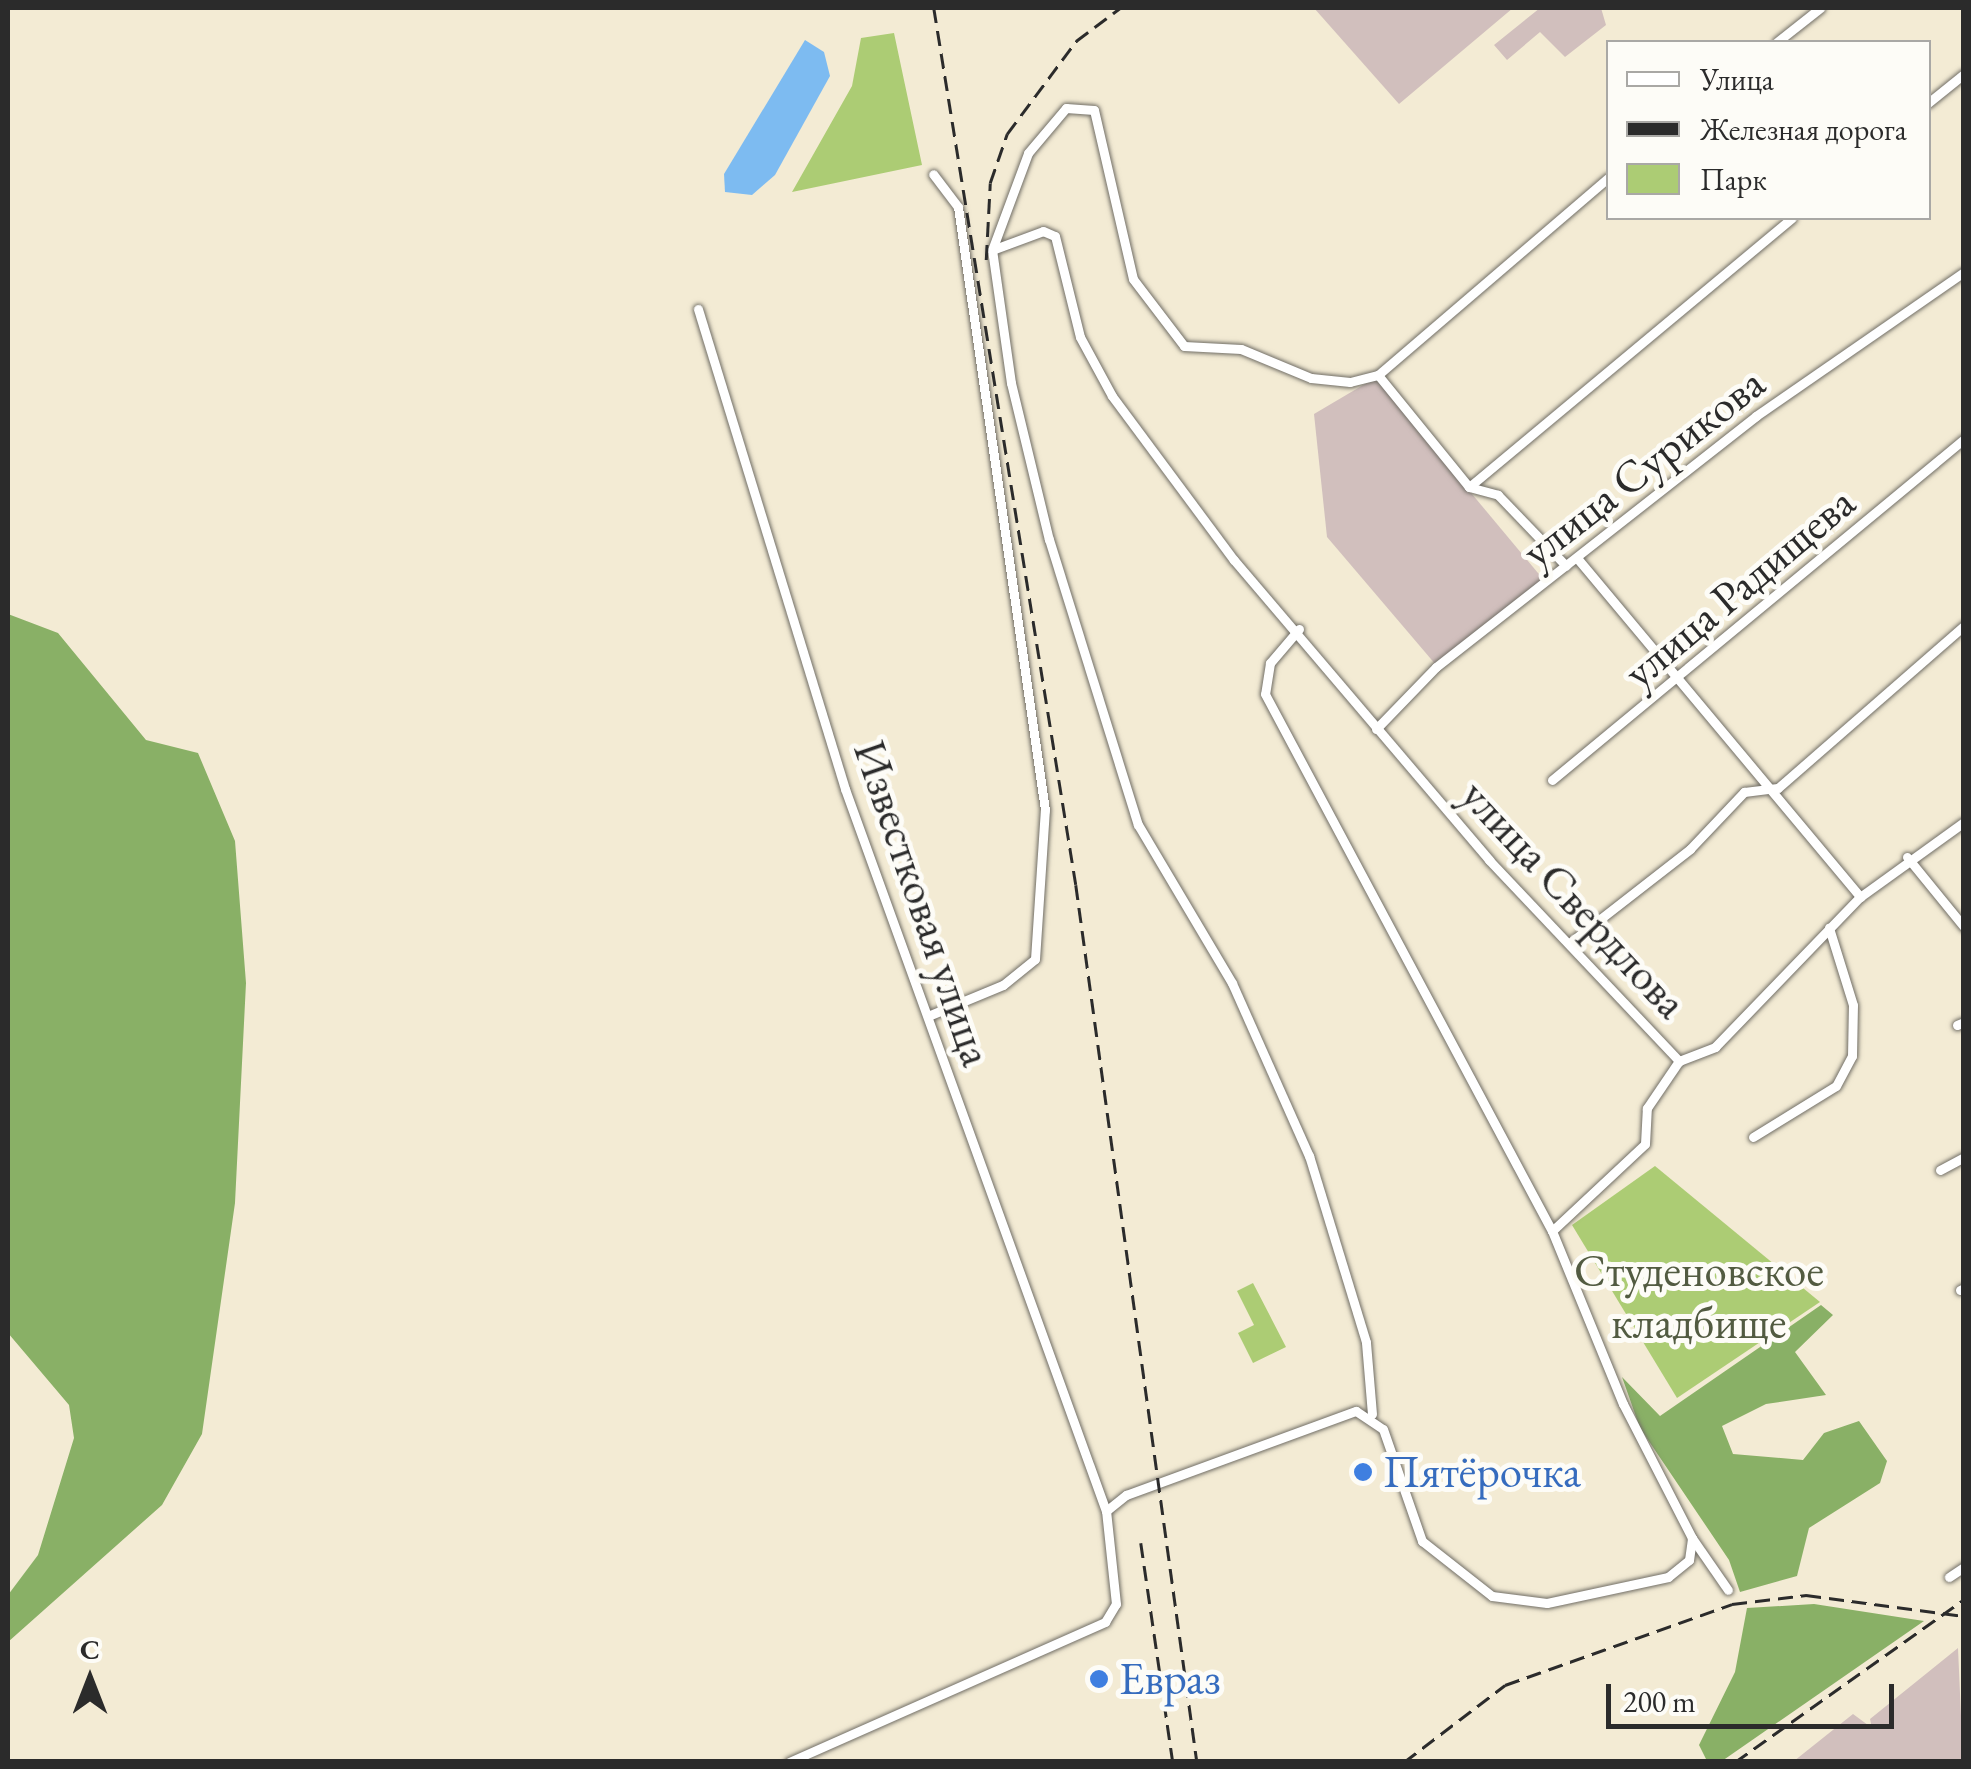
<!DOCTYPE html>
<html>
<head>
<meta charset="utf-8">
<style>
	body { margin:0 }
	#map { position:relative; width:1971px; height:1769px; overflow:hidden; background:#f3ebd4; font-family:"EB Garamond",serif }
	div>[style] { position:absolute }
	.industrial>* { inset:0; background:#d1bfbd }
	.green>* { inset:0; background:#accc74 }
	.forest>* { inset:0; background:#89b066 }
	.water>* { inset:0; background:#7dbbf1 }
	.roads { filter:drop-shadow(0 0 2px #716e66) drop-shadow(0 0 2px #716e66) }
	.minor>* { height:9px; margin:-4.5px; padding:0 4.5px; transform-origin:4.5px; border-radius:4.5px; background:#fff }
	.rail>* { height:2.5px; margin-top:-1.25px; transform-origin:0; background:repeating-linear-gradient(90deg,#2b2b2b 0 15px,transparent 0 23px) }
	.dots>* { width:28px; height:28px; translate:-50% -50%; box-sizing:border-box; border:5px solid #fdfcf7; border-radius:50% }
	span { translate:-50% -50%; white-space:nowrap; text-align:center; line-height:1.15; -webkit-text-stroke:10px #fdfcf7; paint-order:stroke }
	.street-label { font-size:45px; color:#2b2b2b }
	.park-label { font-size:45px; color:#525b41 }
	.shop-label { font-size:45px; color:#366cbe }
	.left { translate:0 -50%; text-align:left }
	.frame { position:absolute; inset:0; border:10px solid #2b2b2b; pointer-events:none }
	.legend { position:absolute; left:1606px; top:40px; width:325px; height:180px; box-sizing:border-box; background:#fdfcf7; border:2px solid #a9a8a5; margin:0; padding:12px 18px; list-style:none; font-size:30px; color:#2b2b2b }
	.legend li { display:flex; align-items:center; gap:20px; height:50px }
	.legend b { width:50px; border:2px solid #a9a8a5 }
	.north { position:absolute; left:40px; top:1629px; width:100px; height:100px; -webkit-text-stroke:8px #fdfcf7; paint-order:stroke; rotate:0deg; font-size:28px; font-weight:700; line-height:40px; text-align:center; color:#2b2b2b }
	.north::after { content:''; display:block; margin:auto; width:35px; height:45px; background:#2b2b2b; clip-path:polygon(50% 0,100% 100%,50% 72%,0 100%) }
	.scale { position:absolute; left:1606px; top:1684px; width:288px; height:45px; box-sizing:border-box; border:5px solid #2b2b2b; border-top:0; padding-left:12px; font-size:30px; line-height:35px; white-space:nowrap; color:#2b2b2b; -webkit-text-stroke:8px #fdfcf7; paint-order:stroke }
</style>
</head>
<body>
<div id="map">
	<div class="industrial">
		<i style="clip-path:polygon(1314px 8px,1513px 8px,1399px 104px)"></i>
		<i style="clip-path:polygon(1540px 8px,1601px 8px,1606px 25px,1565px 57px,1540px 32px,1507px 60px,1494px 45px)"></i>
		<i style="clip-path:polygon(1375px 378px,1543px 579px,1436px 665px,1327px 537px,1314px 414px)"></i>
		<i style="clip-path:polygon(1958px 1648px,1963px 1761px,1794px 1761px,1853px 1714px,1872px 1728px,1870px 1719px)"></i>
	</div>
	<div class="green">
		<i style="clip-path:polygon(894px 33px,922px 165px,792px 192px,852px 86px,861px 38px)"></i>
		<i style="clip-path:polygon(1655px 1166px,1820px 1302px,1677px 1398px,1572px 1225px)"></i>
		<i style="clip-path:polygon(1253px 1283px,1286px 1347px,1253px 1363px,1238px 1333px,1254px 1325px,1237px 1291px)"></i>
	</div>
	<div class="forest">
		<i style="clip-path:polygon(8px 614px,58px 633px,146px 740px,198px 753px,235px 841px,246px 983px,235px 1203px,202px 1434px,162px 1505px,8px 1642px,8px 1595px,38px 1555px,74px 1438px,69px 1405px,8px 1333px)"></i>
		<i style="clip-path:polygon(1821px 1305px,1833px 1315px,1795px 1352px,1826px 1395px,1766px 1404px,1722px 1426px,1733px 1454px,1803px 1460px,1824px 1433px,1859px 1421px,1887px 1461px,1880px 1483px,1809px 1528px,1797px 1576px,1740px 1592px,1729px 1560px,1640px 1428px,1622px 1377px,1660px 1416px)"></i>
		<i style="clip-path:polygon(1814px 1604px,1924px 1621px,1722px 1761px,1707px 1761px,1699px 1745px,1735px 1672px,1747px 1608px)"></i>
	</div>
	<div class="water">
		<i style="clip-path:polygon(805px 40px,824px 52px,830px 76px,775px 175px,752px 195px,725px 192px,724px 174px)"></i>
	</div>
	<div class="roads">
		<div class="minor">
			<i style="left:1777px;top:42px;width:55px;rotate:-38.3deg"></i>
			<i style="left:1928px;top:103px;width:46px;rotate:-38.9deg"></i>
			<i style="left:992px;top:250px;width:103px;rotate:-69.6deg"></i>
			<i style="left:1028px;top:153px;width:59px;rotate:-49.8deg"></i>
			<i style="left:1066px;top:108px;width:28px;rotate:4deg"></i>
			<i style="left:1094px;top:110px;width:173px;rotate:77deg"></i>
			<i style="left:1133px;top:279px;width:84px;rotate:52.7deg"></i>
			<i style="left:1184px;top:346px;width:57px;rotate:3deg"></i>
			<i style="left:1241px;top:349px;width:76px;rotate:22.5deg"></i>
			<i style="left:1311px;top:378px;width:39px;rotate:6deg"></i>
			<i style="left:1350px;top:382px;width:29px;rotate:-14deg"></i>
			<i style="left:1378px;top:375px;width:303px;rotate:-40.6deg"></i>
			<i style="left:698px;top:309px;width:502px;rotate:72.97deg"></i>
			<i style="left:845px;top:789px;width:768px;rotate:70.13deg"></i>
			<i style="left:1378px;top:375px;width:144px;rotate:50.9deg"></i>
			<i style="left:1469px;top:487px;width:30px;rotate:15deg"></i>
			<i style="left:1498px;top:495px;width:98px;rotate:46.2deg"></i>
			<i style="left:1469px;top:487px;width:420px;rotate:-39.8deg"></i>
			<i style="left:1577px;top:558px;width:442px;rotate:50.1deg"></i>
			<i style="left:1299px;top:629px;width:45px;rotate:130.5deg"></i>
			<i style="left:1270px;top:663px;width:31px;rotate:99deg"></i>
			<i style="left:1265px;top:694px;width:609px;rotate:61.88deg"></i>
			<i style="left:1376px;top:729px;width:86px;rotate:-45.9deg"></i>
			<i style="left:1436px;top:667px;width:407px;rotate:-38.1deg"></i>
			<i style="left:1756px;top:416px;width:253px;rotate:-34.7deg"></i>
			<i style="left:1552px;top:780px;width:535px;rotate:-39.61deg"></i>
			<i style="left:1907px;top:857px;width:90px;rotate:50.8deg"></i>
			<i style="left:1572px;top:941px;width:150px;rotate:-37.9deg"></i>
			<i style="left:1690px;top:849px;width:79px;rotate:-46.5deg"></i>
			<i style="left:1744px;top:792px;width:34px;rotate:-7deg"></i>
			<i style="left:1778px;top:788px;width:247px;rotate:-41.1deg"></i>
			<i style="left:928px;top:1016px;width:81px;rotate:-22.5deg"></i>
			<i style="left:1003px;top:985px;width:41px;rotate:-39.1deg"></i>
			<i style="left:1035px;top:959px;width:149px;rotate:-86.2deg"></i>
			<i style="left:1045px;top:810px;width:609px;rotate:-98.21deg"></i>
			<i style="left:958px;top:207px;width:41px;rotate:-127.1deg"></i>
			<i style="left:1957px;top:1025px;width:8px;rotate:-23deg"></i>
			<i style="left:1679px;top:1061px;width:39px;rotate:-21deg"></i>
			<i style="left:1715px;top:1047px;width:209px;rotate:-46deg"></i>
			<i style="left:1860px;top:897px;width:128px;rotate:-35.8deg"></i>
			<i style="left:1753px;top:1137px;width:97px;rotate:-31.6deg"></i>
			<i style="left:1836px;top:1086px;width:34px;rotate:-62deg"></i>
			<i style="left:1852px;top:1056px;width:51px;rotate:-88.9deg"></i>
			<i style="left:1853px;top:1005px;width:81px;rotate:-107.3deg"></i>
			<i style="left:1940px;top:1170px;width:27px;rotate:-28deg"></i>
			<i style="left:1960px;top:1290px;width:4px;rotate:-27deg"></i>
			<i style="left:1372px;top:1414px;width:72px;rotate:-94.8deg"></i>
			<i style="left:1366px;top:1342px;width:195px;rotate:-107deg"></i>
			<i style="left:1309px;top:1156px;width:189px;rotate:-114deg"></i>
			<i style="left:1232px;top:983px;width:184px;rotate:-120.7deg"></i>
			<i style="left:1138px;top:825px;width:299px;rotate:-107.3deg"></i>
			<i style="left:1049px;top:540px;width:162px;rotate:-103.6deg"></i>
			<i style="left:1011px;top:383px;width:134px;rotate:-98.1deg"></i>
			<i style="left:992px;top:250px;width:54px;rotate:-20.4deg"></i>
			<i style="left:1043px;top:231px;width:13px;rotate:23deg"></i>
			<i style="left:1055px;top:236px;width:104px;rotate:76.1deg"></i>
			<i style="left:1080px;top:337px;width:67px;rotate:61.5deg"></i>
			<i style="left:1112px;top:396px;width:204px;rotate:53.4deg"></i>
			<i style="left:1234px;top:560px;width:394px;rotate:49.6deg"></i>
			<i style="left:1489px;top:860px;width:277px;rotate:46.6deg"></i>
			<i style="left:1692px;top:1538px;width:63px;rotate:55.3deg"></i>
			<i style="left:1949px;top:1577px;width:18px;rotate:-34deg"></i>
			<i style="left:789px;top:1762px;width:346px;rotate:-23.9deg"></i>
			<i style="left:1105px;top:1622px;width:21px;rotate:-59deg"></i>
			<i style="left:1116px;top:1604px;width:94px;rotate:-96.1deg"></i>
			<i style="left:1106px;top:1511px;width:26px;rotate:-39deg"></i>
			<i style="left:1126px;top:1495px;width:245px;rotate:-20.1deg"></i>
			<i style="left:1356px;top:1411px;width:32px;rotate:34deg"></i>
			<i style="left:1383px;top:1429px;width:119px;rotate:70.8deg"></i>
			<i style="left:1422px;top:1541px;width:89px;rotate:38.2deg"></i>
			<i style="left:1492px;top:1596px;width:55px;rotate:7.3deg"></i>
			<i style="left:1547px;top:1603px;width:124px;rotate:-12.1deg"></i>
			<i style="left:1668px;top:1577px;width:27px;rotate:-39deg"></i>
			<i style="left:1689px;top:1560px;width:22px;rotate:-82deg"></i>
			<i style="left:1692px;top:1538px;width:151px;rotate:-117.2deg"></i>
			<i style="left:1623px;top:1404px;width:187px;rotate:-112.3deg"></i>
			<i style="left:1552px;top:1231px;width:127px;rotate:-43.1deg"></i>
			<i style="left:1645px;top:1144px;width:36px;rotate:-87deg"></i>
			<i style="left:1647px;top:1108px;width:57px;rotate:-55.8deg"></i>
		</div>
	</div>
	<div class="rail">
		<i style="left:934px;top:8px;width:888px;rotate:80.8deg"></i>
		<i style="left:1076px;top:885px;width:885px;rotate:82.14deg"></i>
		<i style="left:986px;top:260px;width:77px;rotate:-87deg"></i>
		<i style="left:990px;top:183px;width:52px;rotate:-70.9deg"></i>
		<i style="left:1007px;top:134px;width:116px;rotate:-53.4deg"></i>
		<i style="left:1076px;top:41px;width:55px;rotate:-36.9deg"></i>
		<i style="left:1141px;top:1543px;width:221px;rotate:81.7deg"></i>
		<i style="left:1404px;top:1762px;width:127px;rotate:-37.3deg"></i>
		<i style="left:1505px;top:1685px;width:241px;rotate:-19.6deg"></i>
		<i style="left:1732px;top:1604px;width:75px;rotate:-6.9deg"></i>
		<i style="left:1806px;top:1595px;width:159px;rotate:7.6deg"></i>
		<i style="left:1735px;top:1762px;width:281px;rotate:-35.4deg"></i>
	</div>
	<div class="dots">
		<i style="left:1363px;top:1472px;background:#3f7fe0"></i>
		<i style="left:1099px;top:1679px;background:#3f7fe0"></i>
	</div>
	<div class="street-label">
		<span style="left:1643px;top:467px;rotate:-38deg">улица Сурикова</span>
		<span style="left:1739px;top:587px;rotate:-40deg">улица Радищева</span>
		<span style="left:1574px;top:899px;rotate:47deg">улица Свердлова</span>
		<span style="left:923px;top:903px;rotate:71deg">Известковая улица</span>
	</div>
	<div class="park-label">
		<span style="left:1699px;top:1297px">Студеновское<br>кладбище</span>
	</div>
	<div class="shop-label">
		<span class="left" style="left:1383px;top:1472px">Пятёрочка</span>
		<span class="left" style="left:1119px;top:1679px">Евраз</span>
	</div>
	<div class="frame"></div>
	<ul class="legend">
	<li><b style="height:12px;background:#fff"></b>Улица</li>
	<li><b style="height:12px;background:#2b2b2b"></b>Железная дорога</li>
	<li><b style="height:28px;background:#accc74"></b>Парк</li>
	</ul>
	<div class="north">С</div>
	<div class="scale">200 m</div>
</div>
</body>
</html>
